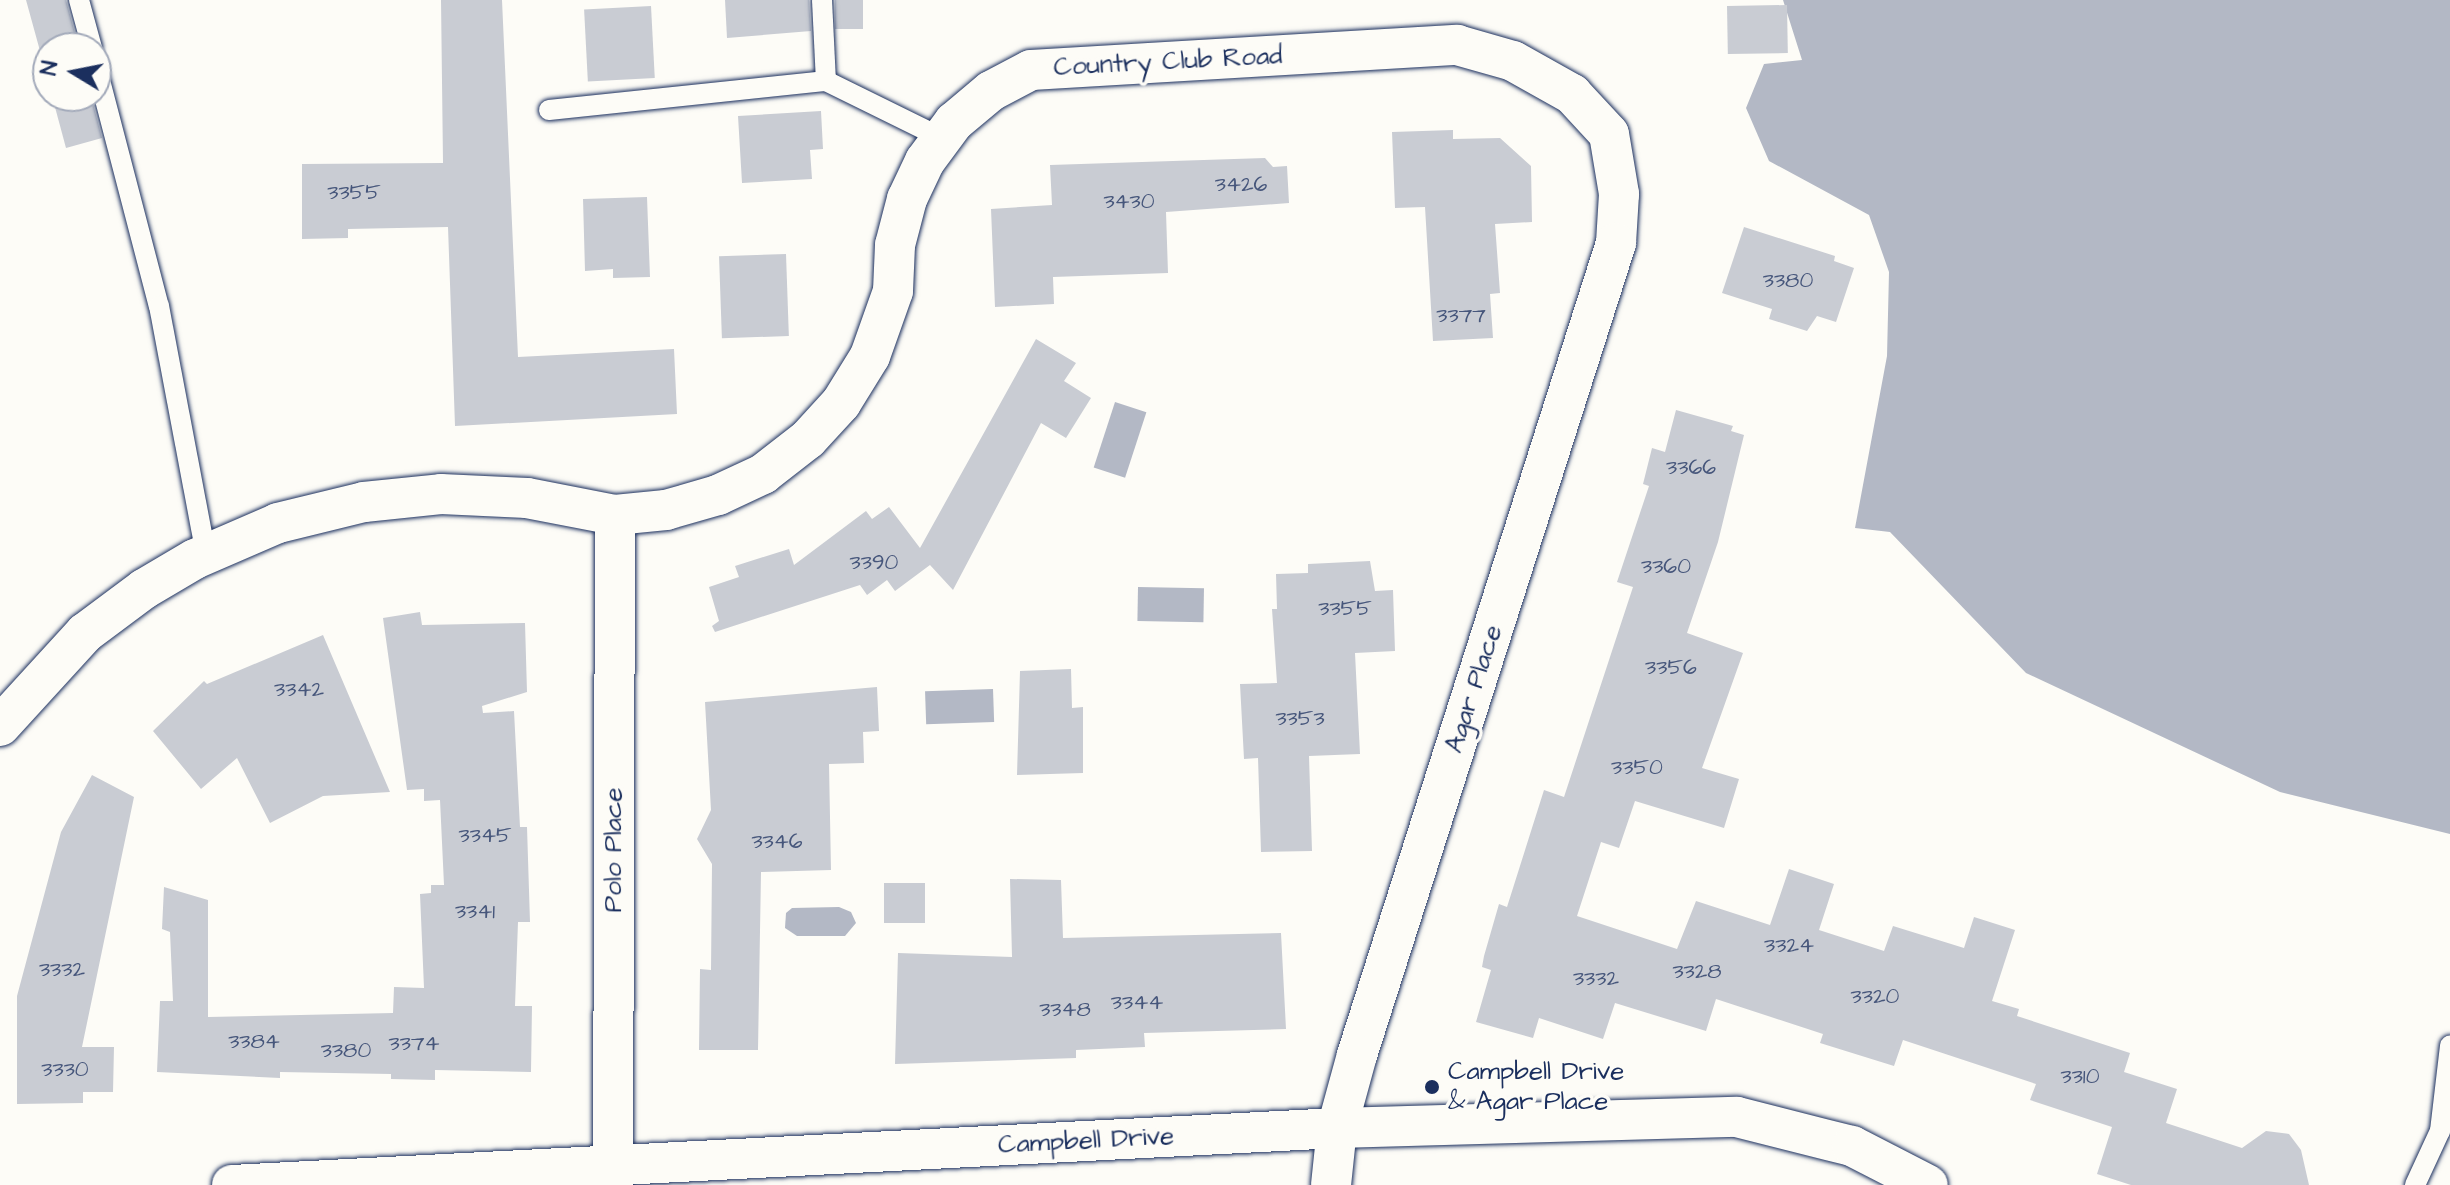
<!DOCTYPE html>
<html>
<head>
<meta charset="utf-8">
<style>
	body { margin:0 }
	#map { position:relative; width:2450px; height:1185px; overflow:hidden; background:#fdfcf7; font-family:"Architects Daughter",sans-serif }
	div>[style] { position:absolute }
	.water>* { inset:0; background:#b3b8c5; transform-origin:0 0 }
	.building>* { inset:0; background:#c9ccd3; transform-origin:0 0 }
	.roads { filter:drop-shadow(0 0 2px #1b2f5e) drop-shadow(0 0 2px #1b2f5e) }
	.lane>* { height:20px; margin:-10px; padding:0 10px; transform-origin:10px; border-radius:10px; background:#fdfcf7 }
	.street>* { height:40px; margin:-20px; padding:0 20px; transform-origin:20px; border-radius:20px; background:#fdfcf7 }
	.dots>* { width:22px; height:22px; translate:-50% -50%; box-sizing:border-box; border:4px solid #fdfcf7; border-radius:50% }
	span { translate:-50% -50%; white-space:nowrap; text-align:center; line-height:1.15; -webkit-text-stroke:7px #fdfcf7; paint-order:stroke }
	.number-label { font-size:22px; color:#46567b }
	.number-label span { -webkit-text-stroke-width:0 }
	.street-label { font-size:26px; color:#1b2f5e }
	.poi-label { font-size:26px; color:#1b2f5e }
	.left { translate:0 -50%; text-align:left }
	.north { position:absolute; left:32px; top:32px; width:80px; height:80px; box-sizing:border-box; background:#fdfcf7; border:2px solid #a3aaba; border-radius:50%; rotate:280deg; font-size:22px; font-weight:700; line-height:32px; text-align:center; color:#1b2f5e }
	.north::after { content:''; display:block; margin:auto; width:28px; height:36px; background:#1b2f5e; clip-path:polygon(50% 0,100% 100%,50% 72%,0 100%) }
</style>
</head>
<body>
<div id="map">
	<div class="water">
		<i style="clip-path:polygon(1783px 0,2450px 0,2450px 834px,2280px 792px,2026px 673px,1890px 532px,1855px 528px,1887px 356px,1889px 272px,1869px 215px,1769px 161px,1746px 108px,1764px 64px,1802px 60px)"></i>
		<i style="left:1115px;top:402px;width:33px;height:69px;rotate:18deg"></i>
		<i style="left:1138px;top:587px;width:66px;height:34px;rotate:1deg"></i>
		<i style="left:993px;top:689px;width:33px;height:68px;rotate:88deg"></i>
		<i style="clip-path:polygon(839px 907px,851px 912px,856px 923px,845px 936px,797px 936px,785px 928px,786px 913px,792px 908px)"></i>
	</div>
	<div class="building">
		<i style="clip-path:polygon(26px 0,66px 0,79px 48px,48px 48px,48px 80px)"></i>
		<i style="clip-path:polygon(441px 0,502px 0,518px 357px,674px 349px,677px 414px,455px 426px,448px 227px,348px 229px,348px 238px,302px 239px,302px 164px,443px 163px)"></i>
		<i style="clip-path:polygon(725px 0,809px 0,811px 31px,727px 38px)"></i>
		<i style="left:835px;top:0;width:28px;height:29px"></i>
		<i style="left:1787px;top:5px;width:48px;height:60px;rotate:89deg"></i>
		<i style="left:651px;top:6px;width:72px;height:67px;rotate:87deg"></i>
		<i style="clip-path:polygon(52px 96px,91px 96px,102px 138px,66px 148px)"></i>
		<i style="clip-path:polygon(821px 111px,823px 149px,810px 150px,812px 179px,742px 183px,738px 116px)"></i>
		<i style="clip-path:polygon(1453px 130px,1453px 139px,1500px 138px,1531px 166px,1532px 222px,1495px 224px,1500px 293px,1490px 294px,1493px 338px,1433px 341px,1425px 207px,1395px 208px,1392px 132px)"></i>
		<i style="clip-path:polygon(1265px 158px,1273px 167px,1287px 166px,1289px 203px,1166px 212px,1168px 273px,1053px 277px,1054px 304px,995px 307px,991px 209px,1052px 205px,1050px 165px)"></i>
		<i style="clip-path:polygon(647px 197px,650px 277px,613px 278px,613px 269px,585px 271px,583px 199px)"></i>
		<i style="clip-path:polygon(1744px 227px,1835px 256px,1834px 261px,1854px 268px,1836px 322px,1817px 316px,1807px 331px,1769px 319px,1772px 309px,1722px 293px)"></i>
		<i style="left:786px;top:254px;width:82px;height:67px;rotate:88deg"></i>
		<i style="clip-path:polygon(1036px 339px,1076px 363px,1064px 381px,1091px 398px,1066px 438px,1041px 423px,953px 590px,930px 565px,895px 591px,887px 580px,867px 595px,860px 585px,715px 632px,712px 626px,719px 621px,709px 587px,739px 577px,735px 566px,789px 549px,794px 565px,866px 511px,872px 519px,889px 507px,920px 548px)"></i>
		<i style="clip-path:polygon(1676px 410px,1733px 426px,1731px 431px,1744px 435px,1718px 542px,1687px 633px,1743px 653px,1702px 768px,1739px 779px,1724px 828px,1635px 801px,1619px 848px,1601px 842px,1577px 916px,1677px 949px,1696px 901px,1770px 925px,1789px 869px,1834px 884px,1819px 930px,1884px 951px,1893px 926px,1964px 948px,1974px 917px,2015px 930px,1992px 1001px,2019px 1009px,2017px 1016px,2130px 1053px,2124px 1072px,2177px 1089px,2166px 1123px,2242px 1148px,2266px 1131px,2289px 1134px,2301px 1150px,2309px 1185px,2131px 1185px,2097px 1174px,2112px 1127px,2030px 1100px,2036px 1084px,1903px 1040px,1894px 1066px,1820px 1043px,1823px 1034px,1716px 999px,1706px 1031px,1615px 1003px,1603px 1039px,1539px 1018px,1533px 1038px,1476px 1022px,1491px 970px,1482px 967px,1484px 956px,1499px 904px,1507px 907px,1544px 790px,1564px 797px,1633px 587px,1617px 582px,1649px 486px,1643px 484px,1652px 448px,1665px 452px)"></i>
		<i style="clip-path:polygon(1370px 561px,1375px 591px,1393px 590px,1395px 651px,1355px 653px,1360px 754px,1309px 756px,1312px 851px,1261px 852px,1258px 758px,1244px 759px,1240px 684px,1277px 683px,1272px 609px,1277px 609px,1276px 574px,1308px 573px,1308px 564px)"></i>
		<i style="clip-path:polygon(420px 612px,422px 625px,525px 623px,527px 692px,482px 706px,483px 713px,514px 711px,520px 827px,527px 827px,530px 922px,518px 922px,515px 1006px,532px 1006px,531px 1072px,435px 1070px,435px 1080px,391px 1079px,391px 1074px,280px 1072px,280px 1078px,157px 1072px,160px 1001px,173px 1001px,170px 932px,162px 929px,164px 887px,208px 900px,208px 1017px,393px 1013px,394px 987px,424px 988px,420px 894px,431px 893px,431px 885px,444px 885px,440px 800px,424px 801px,424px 789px,407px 790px,383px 618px)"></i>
		<i style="clip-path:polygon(323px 635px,390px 792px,323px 796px,270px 823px,237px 758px,201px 789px,153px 731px,204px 681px,207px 684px)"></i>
		<i style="clip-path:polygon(1071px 669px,1072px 708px,1083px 707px,1083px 773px,1017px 775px,1020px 671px)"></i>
		<i style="clip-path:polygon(877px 687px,879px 731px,863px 732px,864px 763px,829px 764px,831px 870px,761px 872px,758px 1050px,699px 1050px,700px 969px,711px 970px,712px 864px,697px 839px,711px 810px,705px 702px)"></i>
		<i style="clip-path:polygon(92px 775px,134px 797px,82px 1047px,114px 1047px,113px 1092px,83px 1092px,83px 1103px,17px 1104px,17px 996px,61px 832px)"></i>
		<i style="clip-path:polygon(1010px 879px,1061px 880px,1063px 938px,1281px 933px,1286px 1029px,1144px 1033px,1145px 1047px,1076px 1050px,1076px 1058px,895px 1064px,898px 953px,1012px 957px)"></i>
		<i style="left:884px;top:883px;width:41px;height:40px"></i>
	</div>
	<div class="roads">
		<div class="lane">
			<i style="left:79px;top:0;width:50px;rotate:74.8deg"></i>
			<i style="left:822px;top:0;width:81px;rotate:87.2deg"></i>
			<i style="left:96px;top:65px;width:249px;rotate:75.4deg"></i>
			<i style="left:159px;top:306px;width:252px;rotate:79.3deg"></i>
			<i style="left:549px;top:110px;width:279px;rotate:-6deg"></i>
			<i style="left:826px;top:81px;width:129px;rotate:26.2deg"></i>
			<i style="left:2415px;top:1185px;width:60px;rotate:-65.2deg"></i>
			<i style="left:2440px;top:1131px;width:86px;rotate:-83.3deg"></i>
		</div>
		<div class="street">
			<i style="left:0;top:726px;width:126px;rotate:-47.6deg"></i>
			<i style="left:85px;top:633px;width:74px;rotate:-36.7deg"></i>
			<i style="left:144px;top:589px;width:59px;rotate:-30.5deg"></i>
			<i style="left:195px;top:559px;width:90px;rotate:-23.4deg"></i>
			<i style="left:278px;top:523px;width:89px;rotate:-13.7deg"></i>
			<i style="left:364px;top:502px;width:77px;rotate:-5.9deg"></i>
			<i style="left:441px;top:494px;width:86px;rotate:2.7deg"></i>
			<i style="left:527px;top:498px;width:90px;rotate:10.9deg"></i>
			<i style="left:615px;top:515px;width:51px;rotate:-5.6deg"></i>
			<i style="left:666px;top:510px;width:54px;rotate:-16.1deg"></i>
			<i style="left:718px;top:495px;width:50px;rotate:-25deg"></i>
			<i style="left:763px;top:474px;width:57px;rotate:-37.9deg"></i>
			<i style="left:808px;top:439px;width:49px;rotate:-47.5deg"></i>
			<i style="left:841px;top:403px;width:55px;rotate:-58.3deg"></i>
			<i style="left:870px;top:356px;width:69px;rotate:-70.5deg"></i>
			<i style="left:893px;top:291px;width:46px;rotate:-87.5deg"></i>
			<i style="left:895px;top:245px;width:48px;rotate:-75.4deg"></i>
			<i style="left:907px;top:199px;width:42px;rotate:-64.7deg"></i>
			<i style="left:925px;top:161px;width:49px;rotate:-53.4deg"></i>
			<i style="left:954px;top:122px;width:48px;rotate:-40deg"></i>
			<i style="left:991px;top:91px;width:45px;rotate:-27.7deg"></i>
			<i style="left:1031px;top:70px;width:427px;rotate:-3.4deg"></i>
			<i style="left:1457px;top:45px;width:58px;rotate:15.9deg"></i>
			<i style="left:1513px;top:61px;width:68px;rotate:29.2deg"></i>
			<i style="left:1572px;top:94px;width:54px;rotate:47.2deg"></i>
			<i style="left:1609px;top:134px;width:61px;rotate:80.5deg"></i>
			<i style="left:1619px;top:194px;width:49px;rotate:93.5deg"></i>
			<i style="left:1616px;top:243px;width:852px;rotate:107.69deg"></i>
			<i style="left:1357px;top:1055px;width:76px;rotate:105.3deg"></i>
			<i style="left:1337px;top:1128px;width:57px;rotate:96deg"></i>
			<i style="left:232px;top:1185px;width:1106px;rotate:-2.95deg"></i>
			<i style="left:1337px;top:1128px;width:400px;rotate:-1.6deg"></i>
			<i style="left:1737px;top:1117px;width:119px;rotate:14.2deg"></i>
			<i style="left:1852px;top:1146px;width:85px;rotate:27.2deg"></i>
			<i style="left:613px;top:1185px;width:670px;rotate:-89.83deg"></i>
		</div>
	</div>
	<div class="dots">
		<i style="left:1432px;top:1087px;background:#1b2f5e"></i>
	</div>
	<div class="number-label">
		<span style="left:1241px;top:185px">3426</span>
		<span style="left:354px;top:193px">3355</span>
		<span style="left:1129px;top:202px">3430</span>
		<span style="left:1788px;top:281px">3380</span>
		<span style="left:1461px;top:316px">3377</span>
		<span style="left:1691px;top:468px">3366</span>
		<span style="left:874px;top:563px">3390</span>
		<span style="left:1666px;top:567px">3360</span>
		<span style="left:1345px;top:609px">3355</span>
		<span style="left:1671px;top:668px">3356</span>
		<span style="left:299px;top:690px">3342</span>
		<span style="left:1300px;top:719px">3353</span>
		<span style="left:1637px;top:768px">3350</span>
		<span style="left:485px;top:836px">3345</span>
		<span style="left:777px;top:842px">3346</span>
		<span style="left:475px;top:912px">3341</span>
		<span style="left:1789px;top:946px">3324</span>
		<span style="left:62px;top:970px">3332</span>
		<span style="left:1697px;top:972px">3328</span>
		<span style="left:1596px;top:979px">3332</span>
		<span style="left:1875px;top:997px">3320</span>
		<span style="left:1137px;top:1003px">3344</span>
		<span style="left:1065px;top:1010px">3348</span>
		<span style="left:254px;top:1042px">3384</span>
		<span style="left:414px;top:1044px">3374</span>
		<span style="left:346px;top:1051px">3380</span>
		<span style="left:65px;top:1070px">3330</span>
		<span style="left:2080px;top:1077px">3310</span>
	</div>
	<div class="street-label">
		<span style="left:1168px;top:62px;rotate:-3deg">Country Club Road</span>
		<span style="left:1474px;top:689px;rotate:-72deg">Agar Place</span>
		<span style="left:614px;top:850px;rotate:-90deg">Polo Place</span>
		<span style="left:1086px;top:1141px;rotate:-3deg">Campbell Drive</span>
	</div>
	<div class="poi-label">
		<span class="left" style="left:1448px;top:1087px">Campbell Drive<br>&amp; Agar Place</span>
	</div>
	<div class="north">N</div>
</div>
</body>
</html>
